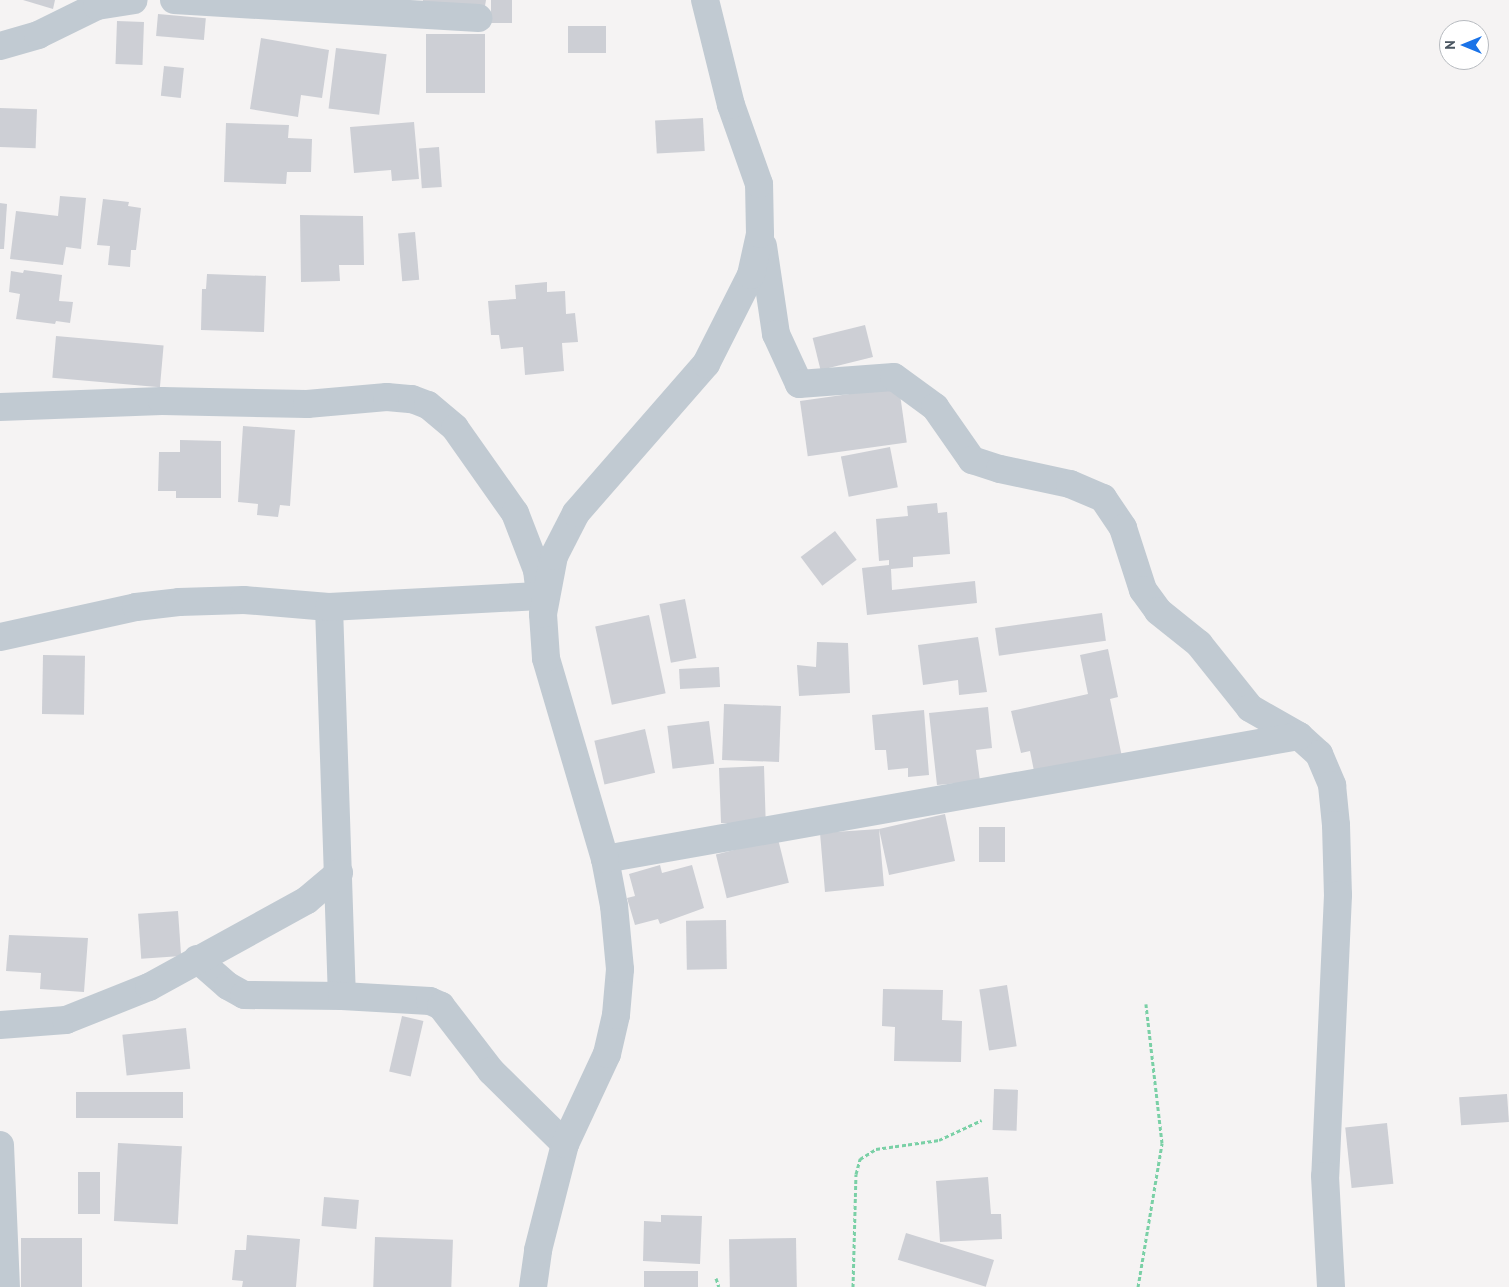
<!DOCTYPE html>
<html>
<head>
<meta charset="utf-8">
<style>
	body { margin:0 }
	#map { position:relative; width:1509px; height:1287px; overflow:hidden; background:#f5f3f3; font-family:"PT Sans",sans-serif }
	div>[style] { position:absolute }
	.building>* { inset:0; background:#cdcfd5; transform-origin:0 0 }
	.path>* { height:3px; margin-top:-1.5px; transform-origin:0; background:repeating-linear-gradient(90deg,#7ad0a6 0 4px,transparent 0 6.5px) }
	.street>* { height:28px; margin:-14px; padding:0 14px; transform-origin:14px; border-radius:14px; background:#c1cad2 }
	span { translate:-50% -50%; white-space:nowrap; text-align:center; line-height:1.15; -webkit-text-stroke:4.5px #fff; paint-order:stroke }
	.north { position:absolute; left:1439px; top:20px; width:50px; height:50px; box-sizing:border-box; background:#fff; border:1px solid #b7bbc0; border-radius:50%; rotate:270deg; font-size:14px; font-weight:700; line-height:20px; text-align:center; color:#4a5661 }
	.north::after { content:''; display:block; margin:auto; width:18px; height:22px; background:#1a73e8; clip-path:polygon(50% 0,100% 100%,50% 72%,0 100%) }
</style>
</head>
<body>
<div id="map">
	<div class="building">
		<i style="clip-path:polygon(23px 0,55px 0,53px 9px)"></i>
		<i style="clip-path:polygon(423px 0,486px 0,485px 6px,423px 4px)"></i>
		<i style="left:491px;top:0;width:21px;height:23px"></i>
		<i style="left:158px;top:14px;width:48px;height:22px;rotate:5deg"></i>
		<i style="left:117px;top:21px;width:27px;height:43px;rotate:2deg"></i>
		<i style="left:606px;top:26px;width:27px;height:38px;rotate:90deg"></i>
		<i style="left:426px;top:34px;width:59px;height:59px"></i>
		<i style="clip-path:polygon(261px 38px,329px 50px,322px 98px,301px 95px,298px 117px,250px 109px)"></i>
		<i style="left:336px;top:48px;width:51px;height:61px;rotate:7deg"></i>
		<i style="left:164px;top:66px;width:20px;height:30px;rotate:6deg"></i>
		<i style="left:0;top:108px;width:37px;height:39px;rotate:2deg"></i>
		<i style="left:703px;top:118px;width:33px;height:48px;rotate:87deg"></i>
		<i style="clip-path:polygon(414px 122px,419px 179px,392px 181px,391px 170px,354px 173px,350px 127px)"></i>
		<i style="clip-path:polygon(226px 123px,289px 125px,288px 138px,312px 139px,311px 172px,287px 172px,286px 184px,224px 182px)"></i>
		<i style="left:439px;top:147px;width:40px;height:20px;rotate:86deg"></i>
		<i style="clip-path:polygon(60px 196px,86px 198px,81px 249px,66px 247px,63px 265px,10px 259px,16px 211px,58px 216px)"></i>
		<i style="clip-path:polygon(103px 199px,129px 202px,128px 206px,141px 208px,136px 250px,131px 250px,130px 267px,108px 265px,110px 246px,97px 245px)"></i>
		<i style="clip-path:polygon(0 203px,7px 204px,4px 249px,0 249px)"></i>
		<i style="clip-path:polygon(300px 215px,363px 216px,364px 265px,339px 265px,340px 281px,301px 282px)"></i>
		<i style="left:415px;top:232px;width:48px;height:17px;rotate:85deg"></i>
		<i style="clip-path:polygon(24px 270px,62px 275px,59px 301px,73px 302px,70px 323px,56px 321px,55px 324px,16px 319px,20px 294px,9px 292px,11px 271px,23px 273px)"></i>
		<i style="clip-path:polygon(207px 274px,266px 276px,264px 332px,201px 330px,202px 289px,206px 289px)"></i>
		<i style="clip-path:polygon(547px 282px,547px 292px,565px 291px,566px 314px,575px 313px,578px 342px,562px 343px,564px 371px,525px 375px,523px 347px,501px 349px,499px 335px,491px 335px,488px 301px,516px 299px,515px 285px)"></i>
		<i style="left:865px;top:325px;width:33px;height:54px;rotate:76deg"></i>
		<i style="left:56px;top:336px;width:108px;height:42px;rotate:5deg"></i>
		<i style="left:899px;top:387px;width:56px;height:100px;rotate:82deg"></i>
		<i style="clip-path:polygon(243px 426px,295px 430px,290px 506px,280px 505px,278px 517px,257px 515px,258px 504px,238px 502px)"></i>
		<i style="clip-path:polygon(180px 440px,221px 441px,221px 498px,176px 498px,176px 491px,158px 491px,159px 452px,180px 452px)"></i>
		<i style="left:890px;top:447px;width:41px;height:50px;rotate:79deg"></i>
		<i style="clip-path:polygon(937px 503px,938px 513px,947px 512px,950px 554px,913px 557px,913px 567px,891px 569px,892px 590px,975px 581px,977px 603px,867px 615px,862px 568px,889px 565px,889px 560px,879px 561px,876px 519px,908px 516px,907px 506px)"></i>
		<i style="left:835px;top:531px;width:36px;height:43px;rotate:53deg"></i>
		<i style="left:685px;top:599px;width:60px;height:26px;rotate:79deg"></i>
		<i style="left:1102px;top:613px;width:28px;height:108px;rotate:82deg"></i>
		<i style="left:649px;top:615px;width:80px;height:55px;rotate:78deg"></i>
		<i style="clip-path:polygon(978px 637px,987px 692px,959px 695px,958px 680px,923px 685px,918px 645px)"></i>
		<i style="clip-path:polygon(817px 642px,848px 643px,850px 693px,799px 696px,797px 665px,816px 667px)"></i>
		<i style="clip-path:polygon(1108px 649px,1118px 697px,1110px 699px,1122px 757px,1035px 776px,1030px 751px,1021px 753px,1011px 711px,1088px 694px,1080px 655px)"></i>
		<i style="left:43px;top:655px;width:42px;height:59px;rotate:1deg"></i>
		<i style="left:719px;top:667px;width:20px;height:40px;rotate:87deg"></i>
		<i style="left:724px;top:704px;width:57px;height:56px;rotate:2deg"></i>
		<i style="clip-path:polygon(988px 707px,992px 748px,976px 750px,980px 781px,937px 785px,929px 713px)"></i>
		<i style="clip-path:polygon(924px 710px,929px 775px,908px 777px,908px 768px,888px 770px,886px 750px,875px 750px,872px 715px)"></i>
		<i style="left:709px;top:721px;width:43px;height:42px;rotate:83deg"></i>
		<i style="left:645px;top:729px;width:45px;height:52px;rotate:77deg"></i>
		<i style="clip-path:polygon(764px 766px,766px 831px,739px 823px,721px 823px,719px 768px)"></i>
		<i style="clip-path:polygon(945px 814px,955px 861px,889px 875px,879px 829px,884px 886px,825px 892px,820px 833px,879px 829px)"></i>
		<i style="left:979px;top:827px;width:26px;height:35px"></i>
		<i style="left:778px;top:839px;width:45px;height:64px;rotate:76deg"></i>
		<i style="clip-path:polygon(660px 865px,662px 873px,692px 865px,704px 908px,660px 924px,658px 919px,635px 925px,627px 898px,635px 896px,629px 874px)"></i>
		<i style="left:178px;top:911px;width:45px;height:40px;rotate:86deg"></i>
		<i style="left:726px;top:920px;width:49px;height:40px;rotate:89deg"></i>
		<i style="clip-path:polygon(9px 935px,88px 938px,84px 992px,40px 989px,41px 973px,6px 971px)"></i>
		<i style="left:1007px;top:985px;width:62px;height:28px;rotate:81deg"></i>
		<i style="clip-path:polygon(883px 989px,943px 990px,942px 1020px,962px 1021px,961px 1062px,894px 1061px,895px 1027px,882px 1026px)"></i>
		<i style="left:402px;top:1016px;width:22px;height:57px;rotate:13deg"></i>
		<i style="left:186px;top:1028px;width:41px;height:64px;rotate:84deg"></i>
		<i style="left:994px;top:1089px;width:24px;height:41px;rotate:2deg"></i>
		<i style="left:76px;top:1092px;width:107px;height:26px"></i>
		<i style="left:1507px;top:1094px;width:28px;height:48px;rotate:86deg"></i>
		<i style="left:1387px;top:1123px;width:61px;height:42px;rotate:84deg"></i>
		<i style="left:118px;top:1143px;width:64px;height:78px;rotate:3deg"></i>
		<i style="left:78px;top:1172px;width:22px;height:42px"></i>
		<i style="clip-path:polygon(988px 1177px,991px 1214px,1001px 1214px,1002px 1239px,940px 1242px,936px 1181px)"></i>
		<i style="left:324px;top:1197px;width:35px;height:29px;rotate:5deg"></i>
		<i style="clip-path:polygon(661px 1215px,702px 1216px,700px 1264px,643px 1261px,644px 1221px,661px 1222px)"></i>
		<i style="left:906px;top:1233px;width:92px;height:28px;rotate:17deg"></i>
		<i style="clip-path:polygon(247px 1235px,300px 1239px,296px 1287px,242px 1287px,243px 1281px,232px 1280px,235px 1250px,246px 1250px)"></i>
		<i style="left:375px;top:1237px;width:78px;height:50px;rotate:2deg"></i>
		<i style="left:82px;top:1238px;width:49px;height:61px;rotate:90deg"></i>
		<i style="left:796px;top:1238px;width:49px;height:67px;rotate:89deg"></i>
		<i style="left:644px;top:1271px;width:54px;height:16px"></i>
	</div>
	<div class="path">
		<i style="left:716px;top:1278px;width:9px;rotate:72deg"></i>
		<i style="left:853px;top:1287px;width:113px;rotate:-88.5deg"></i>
		<i style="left:856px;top:1174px;width:16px;rotate:-75deg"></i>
		<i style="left:860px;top:1159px;width:19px;rotate:-32deg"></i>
		<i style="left:876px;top:1149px;width:64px;rotate:-8.1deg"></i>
		<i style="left:939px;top:1140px;width:47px;rotate:-24.9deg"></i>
		<i style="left:1138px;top:1287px;width:146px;rotate:-80.5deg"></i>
		<i style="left:1162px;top:1143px;width:140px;rotate:-96.6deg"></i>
	</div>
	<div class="street">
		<i style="left:174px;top:0;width:305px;rotate:3.4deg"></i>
		<i style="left:0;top:46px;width:40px;rotate:-16deg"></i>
		<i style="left:38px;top:35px;width:66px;rotate:-26.2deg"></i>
		<i style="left:97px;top:6px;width:37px;rotate:-9deg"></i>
		<i style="left:763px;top:246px;width:89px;rotate:81.6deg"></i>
		<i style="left:776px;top:334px;width:55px;rotate:65.3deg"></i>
		<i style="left:799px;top:384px;width:95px;rotate:-4.2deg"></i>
		<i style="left:894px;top:377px;width:51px;rotate:36.2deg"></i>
		<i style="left:935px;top:407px;width:65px;rotate:55.1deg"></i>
		<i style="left:972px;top:460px;width:29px;rotate:18deg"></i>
		<i style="left:1000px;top:469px;width:72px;rotate:12.1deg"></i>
		<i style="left:1070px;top:484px;width:36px;rotate:23deg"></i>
		<i style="left:1103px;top:498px;width:36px;rotate:56deg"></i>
		<i style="left:1123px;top:528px;width:65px;rotate:72.1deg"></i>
		<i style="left:1143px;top:590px;width:26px;rotate:54deg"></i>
		<i style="left:1158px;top:611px;width:53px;rotate:38.8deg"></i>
		<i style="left:1199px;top:644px;width:82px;rotate:51.4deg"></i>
		<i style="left:1250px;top:708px;width:56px;rotate:29.7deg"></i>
		<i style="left:1299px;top:736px;width:27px;rotate:42deg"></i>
		<i style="left:1319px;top:754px;width:34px;rotate:67deg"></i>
		<i style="left:1332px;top:785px;width:40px;rotate:84.3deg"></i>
		<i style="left:1336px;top:825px;width:70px;rotate:88.4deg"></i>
		<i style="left:1338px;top:895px;width:281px;rotate:92.6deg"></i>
		<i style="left:1325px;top:1176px;width:111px;rotate:86.9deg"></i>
		<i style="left:0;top:407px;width:162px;rotate:-2.1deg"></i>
		<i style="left:162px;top:401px;width:145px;rotate:1.2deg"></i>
		<i style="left:307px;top:404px;width:80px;rotate:-5deg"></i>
		<i style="left:387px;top:397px;width:25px;rotate:5deg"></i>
		<i style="left:412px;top:399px;width:17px;rotate:21deg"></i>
		<i style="left:428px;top:405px;width:35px;rotate:40deg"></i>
		<i style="left:455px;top:428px;width:104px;rotate:54.8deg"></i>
		<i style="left:515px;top:513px;width:61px;rotate:68.9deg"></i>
		<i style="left:537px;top:570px;width:26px;rotate:83deg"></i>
		<i style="left:329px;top:607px;width:389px;rotate:88.1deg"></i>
		<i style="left:0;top:637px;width:139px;rotate:-12.4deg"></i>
		<i style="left:136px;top:607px;width:43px;rotate:-6.6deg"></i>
		<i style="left:179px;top:602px;width:65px;rotate:-1.8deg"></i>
		<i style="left:244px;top:600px;width:85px;rotate:4.7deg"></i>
		<i style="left:329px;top:607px;width:211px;rotate:-3deg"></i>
		<i style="left:605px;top:859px;width:705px;rotate:-10.05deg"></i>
		<i style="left:197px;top:959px;width:41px;rotate:41.1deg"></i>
		<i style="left:228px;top:986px;width:18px;rotate:29deg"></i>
		<i style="left:244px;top:995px;width:98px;rotate:0.6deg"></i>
		<i style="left:342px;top:996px;width:88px;rotate:3.3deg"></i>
		<i style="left:430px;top:1001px;width:12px;rotate:24deg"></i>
		<i style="left:441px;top:1006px;width:82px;rotate:52.4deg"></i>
		<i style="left:491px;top:1071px;width:104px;rotate:44.6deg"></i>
		<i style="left:0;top:1025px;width:66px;rotate:-4.3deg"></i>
		<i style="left:66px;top:1020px;width:89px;rotate:-21.7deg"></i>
		<i style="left:149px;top:987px;width:180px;rotate:-28.8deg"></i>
		<i style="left:307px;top:900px;width:42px;rotate:-40.2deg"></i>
		<i style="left:0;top:1145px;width:142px;rotate:87.6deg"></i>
		<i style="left:533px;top:1287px;width:37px;rotate:-82deg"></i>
		<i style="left:538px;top:1250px;width:109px;rotate:-75.7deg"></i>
		<i style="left:565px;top:1144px;width:99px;rotate:-65deg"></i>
		<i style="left:607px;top:1054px;width:40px;rotate:-77deg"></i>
		<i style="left:616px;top:1015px;width:46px;rotate:-85deg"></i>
		<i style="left:620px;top:969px;width:63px;rotate:-95.4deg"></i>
		<i style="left:614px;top:906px;width:48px;rotate:-100.8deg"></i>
		<i style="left:605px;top:859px;width:209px;rotate:-106.4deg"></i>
		<i style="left:546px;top:658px;width:44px;rotate:-93.9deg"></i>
		<i style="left:543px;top:614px;width:59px;rotate:-79.3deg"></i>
		<i style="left:554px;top:556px;width:48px;rotate:-62.9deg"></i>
		<i style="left:576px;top:513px;width:198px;rotate:-48.9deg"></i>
		<i style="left:706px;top:364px;width:100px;rotate:-63.2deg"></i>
		<i style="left:751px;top:275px;width:42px;rotate:-77.6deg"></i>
		<i style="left:760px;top:234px;width:50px;rotate:-91.1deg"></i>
		<i style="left:759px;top:184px;width:84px;rotate:-109.5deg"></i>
		<i style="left:731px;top:105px;width:108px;rotate:-103.9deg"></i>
	</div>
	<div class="north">N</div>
</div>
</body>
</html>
